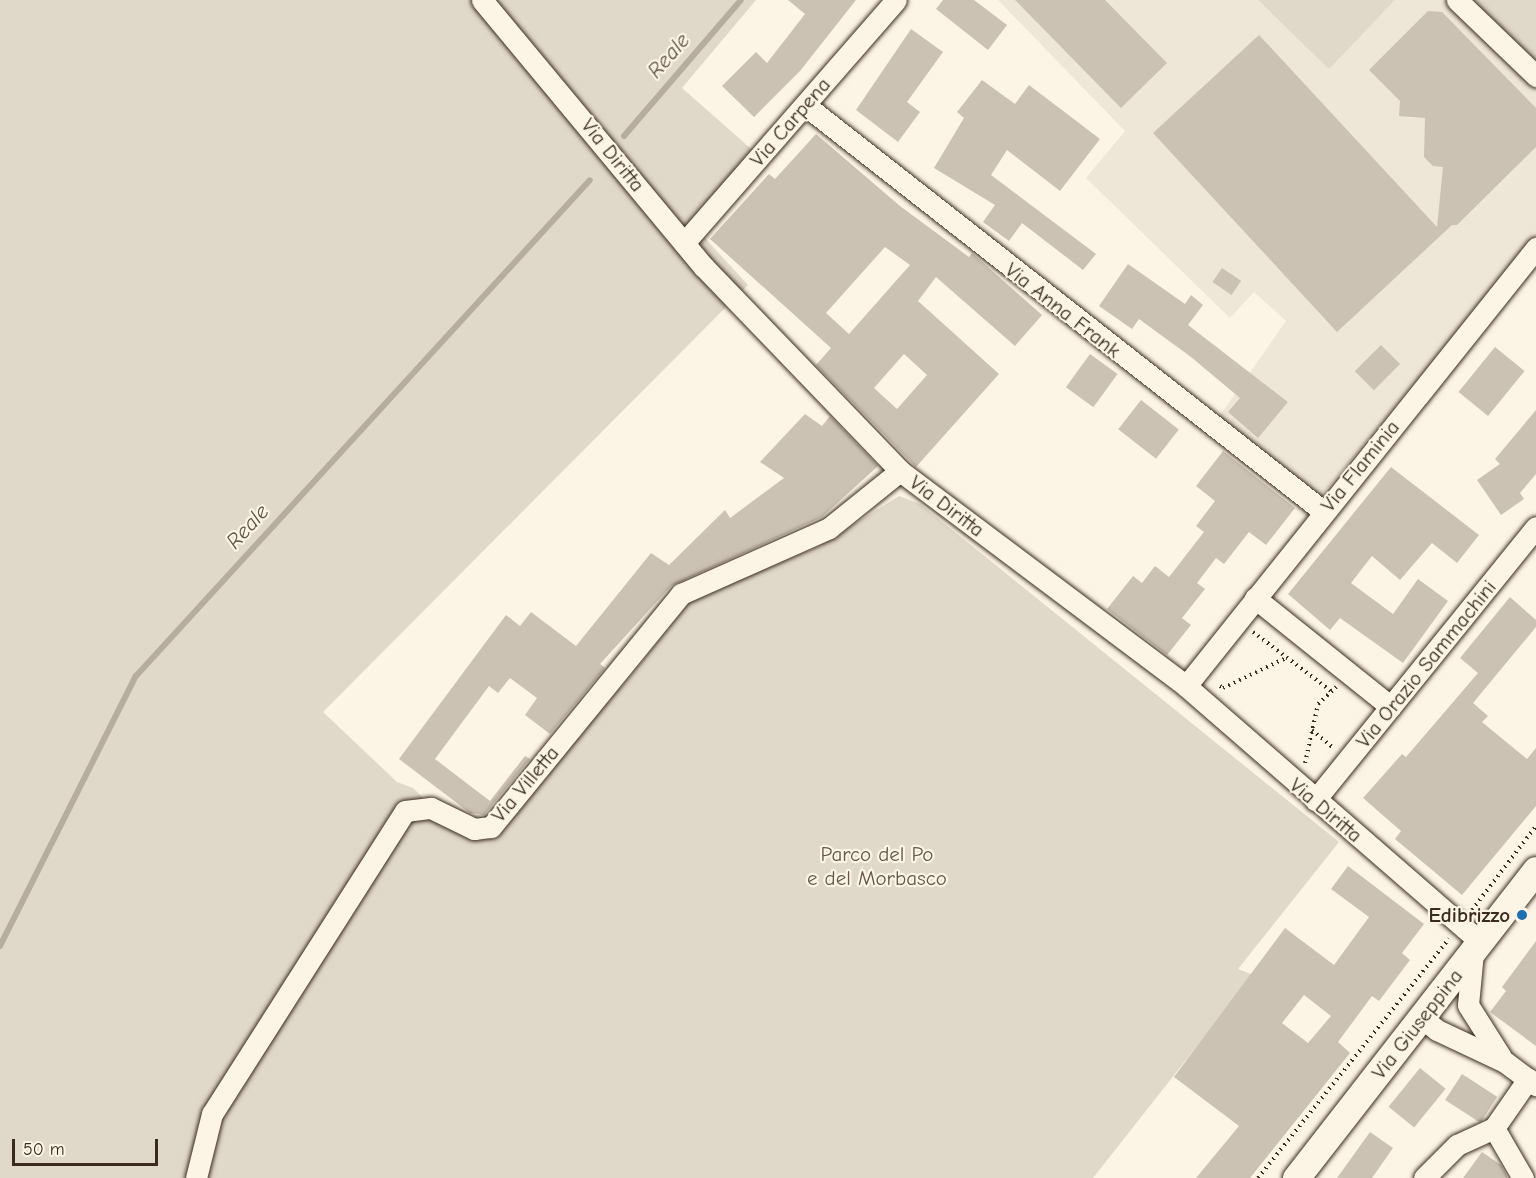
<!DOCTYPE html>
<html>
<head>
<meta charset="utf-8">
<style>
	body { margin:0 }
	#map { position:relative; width:1536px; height:1178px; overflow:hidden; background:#fcf5e5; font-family:"Comic Neue",sans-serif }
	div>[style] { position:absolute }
	.built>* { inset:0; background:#eee6d6 }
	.green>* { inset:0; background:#e0d8c8 }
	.stream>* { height:6px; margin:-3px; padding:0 3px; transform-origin:3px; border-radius:3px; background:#b7ad9e }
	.building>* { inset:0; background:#ccc2b3; transform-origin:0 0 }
	.path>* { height:4px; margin-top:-2px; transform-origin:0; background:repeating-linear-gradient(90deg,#3b2a1e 0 1.5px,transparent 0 6px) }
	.roads { filter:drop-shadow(0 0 2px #3b2a1e) drop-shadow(0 0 2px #3b2a1e) }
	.minor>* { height:21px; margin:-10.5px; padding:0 10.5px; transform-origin:10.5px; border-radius:10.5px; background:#fcf5e5 }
	.major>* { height:27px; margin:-13.5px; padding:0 13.5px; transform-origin:13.5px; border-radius:13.5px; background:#fcf5e5 }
	.dots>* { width:16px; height:16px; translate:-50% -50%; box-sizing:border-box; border:3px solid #fcf5e5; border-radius:50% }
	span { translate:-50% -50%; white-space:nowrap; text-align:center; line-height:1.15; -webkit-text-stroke:4.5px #fcf5e5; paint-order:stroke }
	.street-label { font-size:21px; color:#3b2a1e }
	.park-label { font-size:21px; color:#645648 }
	.poi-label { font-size:21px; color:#3b2a1e; font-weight:700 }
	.right { translate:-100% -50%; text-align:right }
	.water-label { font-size:22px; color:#605144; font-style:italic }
	.scale { position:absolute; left:12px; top:1139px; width:146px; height:27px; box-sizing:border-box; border:3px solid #3b2a1e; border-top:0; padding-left:8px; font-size:18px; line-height:21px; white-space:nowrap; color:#3b2a1e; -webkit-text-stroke:4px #fcf5e5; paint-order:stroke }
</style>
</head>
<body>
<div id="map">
	<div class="built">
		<i style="clip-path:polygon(998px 0,1258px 0,1329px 68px,1395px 0,1459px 0,1536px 81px,1536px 236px,1311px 508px,1216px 421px,1286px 321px,1254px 292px,1230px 318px,1086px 178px,1125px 131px)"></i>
	</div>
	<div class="green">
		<i style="clip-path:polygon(0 0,756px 0,682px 88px,757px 154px,694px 226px,748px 285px,323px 712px,397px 782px,413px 788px,464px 837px,490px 835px,629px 678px,692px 599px,818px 547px,899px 496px,920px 504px,1339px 842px,1238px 969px,1253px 975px,1093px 1178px,0 1178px)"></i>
		<i style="clip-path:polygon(1258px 0,1395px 0,1329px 69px)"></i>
		<i style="clip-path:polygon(1459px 0,1536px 0,1536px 81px)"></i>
	</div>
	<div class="stream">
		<i style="left:624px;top:136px;width:179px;rotate:-49.3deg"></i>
		<i style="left:0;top:946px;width:302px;rotate:-63.3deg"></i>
		<i style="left:136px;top:676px;width:672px;rotate:-47.53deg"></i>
	</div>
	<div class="building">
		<i style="clip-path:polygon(788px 0,856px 0,800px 71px,754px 117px,722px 86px,756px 52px,767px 63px,805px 14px)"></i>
		<i style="clip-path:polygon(943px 0,974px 0,1007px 25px,988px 50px,936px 9px)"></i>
		<i style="clip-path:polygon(1015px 0,1105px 0,1167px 63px,1121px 108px)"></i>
		<i style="clip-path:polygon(1428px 11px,1442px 12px,1536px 108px,1536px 147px,1457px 225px,1452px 225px,1337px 332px,1153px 133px,1259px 35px,1437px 227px,1443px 167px,1433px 166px,1424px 157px,1425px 118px,1399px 116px,1400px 101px,1369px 70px)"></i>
		<i style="clip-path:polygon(911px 29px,943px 52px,907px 102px,920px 112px,898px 142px,856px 110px)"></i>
		<i style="clip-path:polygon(982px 80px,1015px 104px,1029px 85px,1100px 139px,1060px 191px,1007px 150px,991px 175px,1096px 254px,1083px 270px,1022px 223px,1009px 241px,983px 222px,995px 205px,934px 168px,964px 118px,957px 112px)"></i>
		<i style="clip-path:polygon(evenodd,816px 134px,900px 206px,969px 257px,972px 253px,1042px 315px,1015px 346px,936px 277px,918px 301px,999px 374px,916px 467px,816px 365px,831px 348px,710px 239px,769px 174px,775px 179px,816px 134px,885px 247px,910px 265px,849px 334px,826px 313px,885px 247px,816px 134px,904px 354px,927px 375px,897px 409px,874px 388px,904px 354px)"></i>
		<i style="clip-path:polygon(1128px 264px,1185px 304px,1191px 295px,1203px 305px,1188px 325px,1288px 402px,1258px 438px,1228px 412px,1240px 398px,1191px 357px,1139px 319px,1132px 329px,1099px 306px)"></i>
		<i style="left:1222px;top:268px;width:23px;height:17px;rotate:34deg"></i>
		<i style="left:1381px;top:345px;width:27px;height:37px;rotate:45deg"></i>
		<i style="left:1495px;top:347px;width:38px;height:58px;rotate:39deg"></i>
		<i style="left:1090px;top:354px;width:34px;height:41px;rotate:36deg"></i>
		<i style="left:1141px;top:400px;width:48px;height:37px;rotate:38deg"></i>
		<i style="clip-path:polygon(1536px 410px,1536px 474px,1520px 493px,1524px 499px,1501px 515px,1477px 480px,1500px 464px,1495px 459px)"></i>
		<i style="clip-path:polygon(805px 414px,822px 426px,830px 416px,878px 466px,822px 517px,671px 586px,600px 664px,605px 668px,550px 734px,525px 715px,537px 698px,510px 678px,498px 693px,489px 686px,435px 759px,490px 801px,525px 756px,530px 759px,484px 815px,470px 813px,399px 759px,506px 615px,520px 626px,531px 612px,576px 646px,651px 553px,669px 565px,725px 510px,730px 518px,784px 478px,760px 462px)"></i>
		<i style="clip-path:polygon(1223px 451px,1295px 508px,1266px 545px,1249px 532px,1224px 564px,1216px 558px,1197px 583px,1205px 589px,1182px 618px,1191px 625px,1167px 655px,1107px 609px,1133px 576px,1142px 583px,1155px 566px,1169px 577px,1204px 532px,1196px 526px,1215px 501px,1196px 486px)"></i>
		<i style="clip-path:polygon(1391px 467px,1479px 535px,1457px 563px,1432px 543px,1400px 580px,1372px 556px,1351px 583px,1393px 614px,1418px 579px,1448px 601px,1403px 663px,1340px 618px,1330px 630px,1288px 594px)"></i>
		<i style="clip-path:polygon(1510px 597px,1536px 620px,1536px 627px,1473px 703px,1488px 716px,1482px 722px,1527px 759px,1536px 748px,1536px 806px,1462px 895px,1395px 839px,1401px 831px,1363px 798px,1402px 754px,1406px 757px,1478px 673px,1460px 658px)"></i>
		<i style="clip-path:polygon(evenodd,1348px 866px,1424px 924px,1402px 953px,1410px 960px,1379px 1001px,1372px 996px,1338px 1042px,1350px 1053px,1250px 1178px,1196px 1178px,1239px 1126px,1174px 1077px,1285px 928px,1334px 965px,1369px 917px,1331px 889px,1348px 866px,1304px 995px,1331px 1016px,1308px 1043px,1282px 1023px,1304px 995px)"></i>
		<i style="clip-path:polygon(1536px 941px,1536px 1046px,1490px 1012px,1506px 991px,1502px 987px)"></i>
		<i style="left:1420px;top:1068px;width:33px;height:50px;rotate:39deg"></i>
		<i style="left:1462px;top:1074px;width:42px;height:31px;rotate:33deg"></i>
		<i style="clip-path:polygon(1370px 1132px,1393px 1148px,1372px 1178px,1337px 1178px)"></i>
		<i style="clip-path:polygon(1482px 1152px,1501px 1165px,1508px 1178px,1463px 1178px)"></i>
	</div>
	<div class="path">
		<i style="left:1253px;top:632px;width:98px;rotate:37.1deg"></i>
		<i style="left:1220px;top:686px;width:4px;rotate:34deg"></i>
		<i style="left:1223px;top:688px;width:70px;rotate:-25.5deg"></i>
		<i style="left:1312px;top:730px;width:26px;rotate:40deg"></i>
		<i style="left:1305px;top:763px;width:60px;rotate:-77.6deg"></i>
		<i style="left:1318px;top:704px;width:25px;rotate:-43deg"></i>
		<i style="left:1472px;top:910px;width:106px;rotate:-52.7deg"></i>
		<i style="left:1258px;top:1178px;width:306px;rotate:-51.4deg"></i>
	</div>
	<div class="roads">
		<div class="minor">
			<i style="left:482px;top:0;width:347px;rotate:50.3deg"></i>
			<i style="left:704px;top:267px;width:283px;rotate:46.1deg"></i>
			<i style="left:900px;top:471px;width:358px;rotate:36.9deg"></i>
			<i style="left:1186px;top:686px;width:390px;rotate:41deg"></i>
			<i style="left:1457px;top:0;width:110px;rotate:43.9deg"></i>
			<i style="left:805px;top:105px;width:658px;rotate:38.09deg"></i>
			<i style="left:684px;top:243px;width:322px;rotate:-48.9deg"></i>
			<i style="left:1255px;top:598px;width:174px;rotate:38.7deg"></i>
			<i style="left:1186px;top:686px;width:561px;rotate:-51.37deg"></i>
			<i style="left:1315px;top:800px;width:351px;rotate:-51deg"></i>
			<i style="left:1473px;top:952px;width:53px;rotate:95.4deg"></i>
			<i style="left:1468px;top:1005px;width:62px;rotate:57.6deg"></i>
			<i style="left:1422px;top:1018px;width:19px;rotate:39deg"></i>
			<i style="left:1437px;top:1030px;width:75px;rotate:25.2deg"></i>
			<i style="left:1505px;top:1062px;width:39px;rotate:37deg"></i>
			<i style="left:1494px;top:1128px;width:58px;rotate:59.9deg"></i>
			<i style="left:196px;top:1178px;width:66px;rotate:-76deg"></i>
			<i style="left:212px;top:1114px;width:359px;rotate:-57.5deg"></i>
			<i style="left:405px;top:811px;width:26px;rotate:-7deg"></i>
			<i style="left:431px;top:808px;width:48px;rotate:26deg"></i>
			<i style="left:474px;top:829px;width:17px;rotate:-7deg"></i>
			<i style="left:491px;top:827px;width:301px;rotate:-50.8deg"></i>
			<i style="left:681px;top:594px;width:162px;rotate:-24deg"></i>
			<i style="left:829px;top:528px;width:91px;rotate:-38.8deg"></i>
			<i style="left:1424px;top:1178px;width:47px;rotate:-45deg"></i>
			<i style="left:1457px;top:1145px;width:41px;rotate:-24.7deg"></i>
			<i style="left:1494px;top:1128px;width:60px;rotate:-55.2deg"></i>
		</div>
		<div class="major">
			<i style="left:1296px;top:1178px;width:390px;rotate:-52.1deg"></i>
		</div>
	</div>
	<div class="dots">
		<i style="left:1522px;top:915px;background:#1f6fb2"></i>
	</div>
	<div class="street-label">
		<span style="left:790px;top:122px;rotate:-49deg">Via Carpena</span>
		<span style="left:613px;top:155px;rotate:51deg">Via Diritta</span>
		<span style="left:1063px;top:310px;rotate:38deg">Via Anna Frank</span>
		<span style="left:1360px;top:466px;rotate:-51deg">Via Flaminia</span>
		<span style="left:947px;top:506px;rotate:37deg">Via Diritta</span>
		<span style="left:1426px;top:664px;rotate:-51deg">Via Orazio Sammachini</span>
		<span style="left:525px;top:784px;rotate:-50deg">Via Villetta</span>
		<span style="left:1326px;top:810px;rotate:40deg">Via Diritta</span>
		<span style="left:1417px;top:1024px;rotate:-52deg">Via Giuseppina</span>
	</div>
	<div class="park-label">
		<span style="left:877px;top:866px">Parco del Po<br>e del Morbasco</span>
	</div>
	<div class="poi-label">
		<span class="right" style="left:1510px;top:915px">Edibrizzo</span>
	</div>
	<div class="water-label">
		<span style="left:669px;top:56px;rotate:-49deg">Reale</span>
		<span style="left:248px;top:527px;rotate:-48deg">Reale</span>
	</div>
	<div class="scale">50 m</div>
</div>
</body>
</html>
